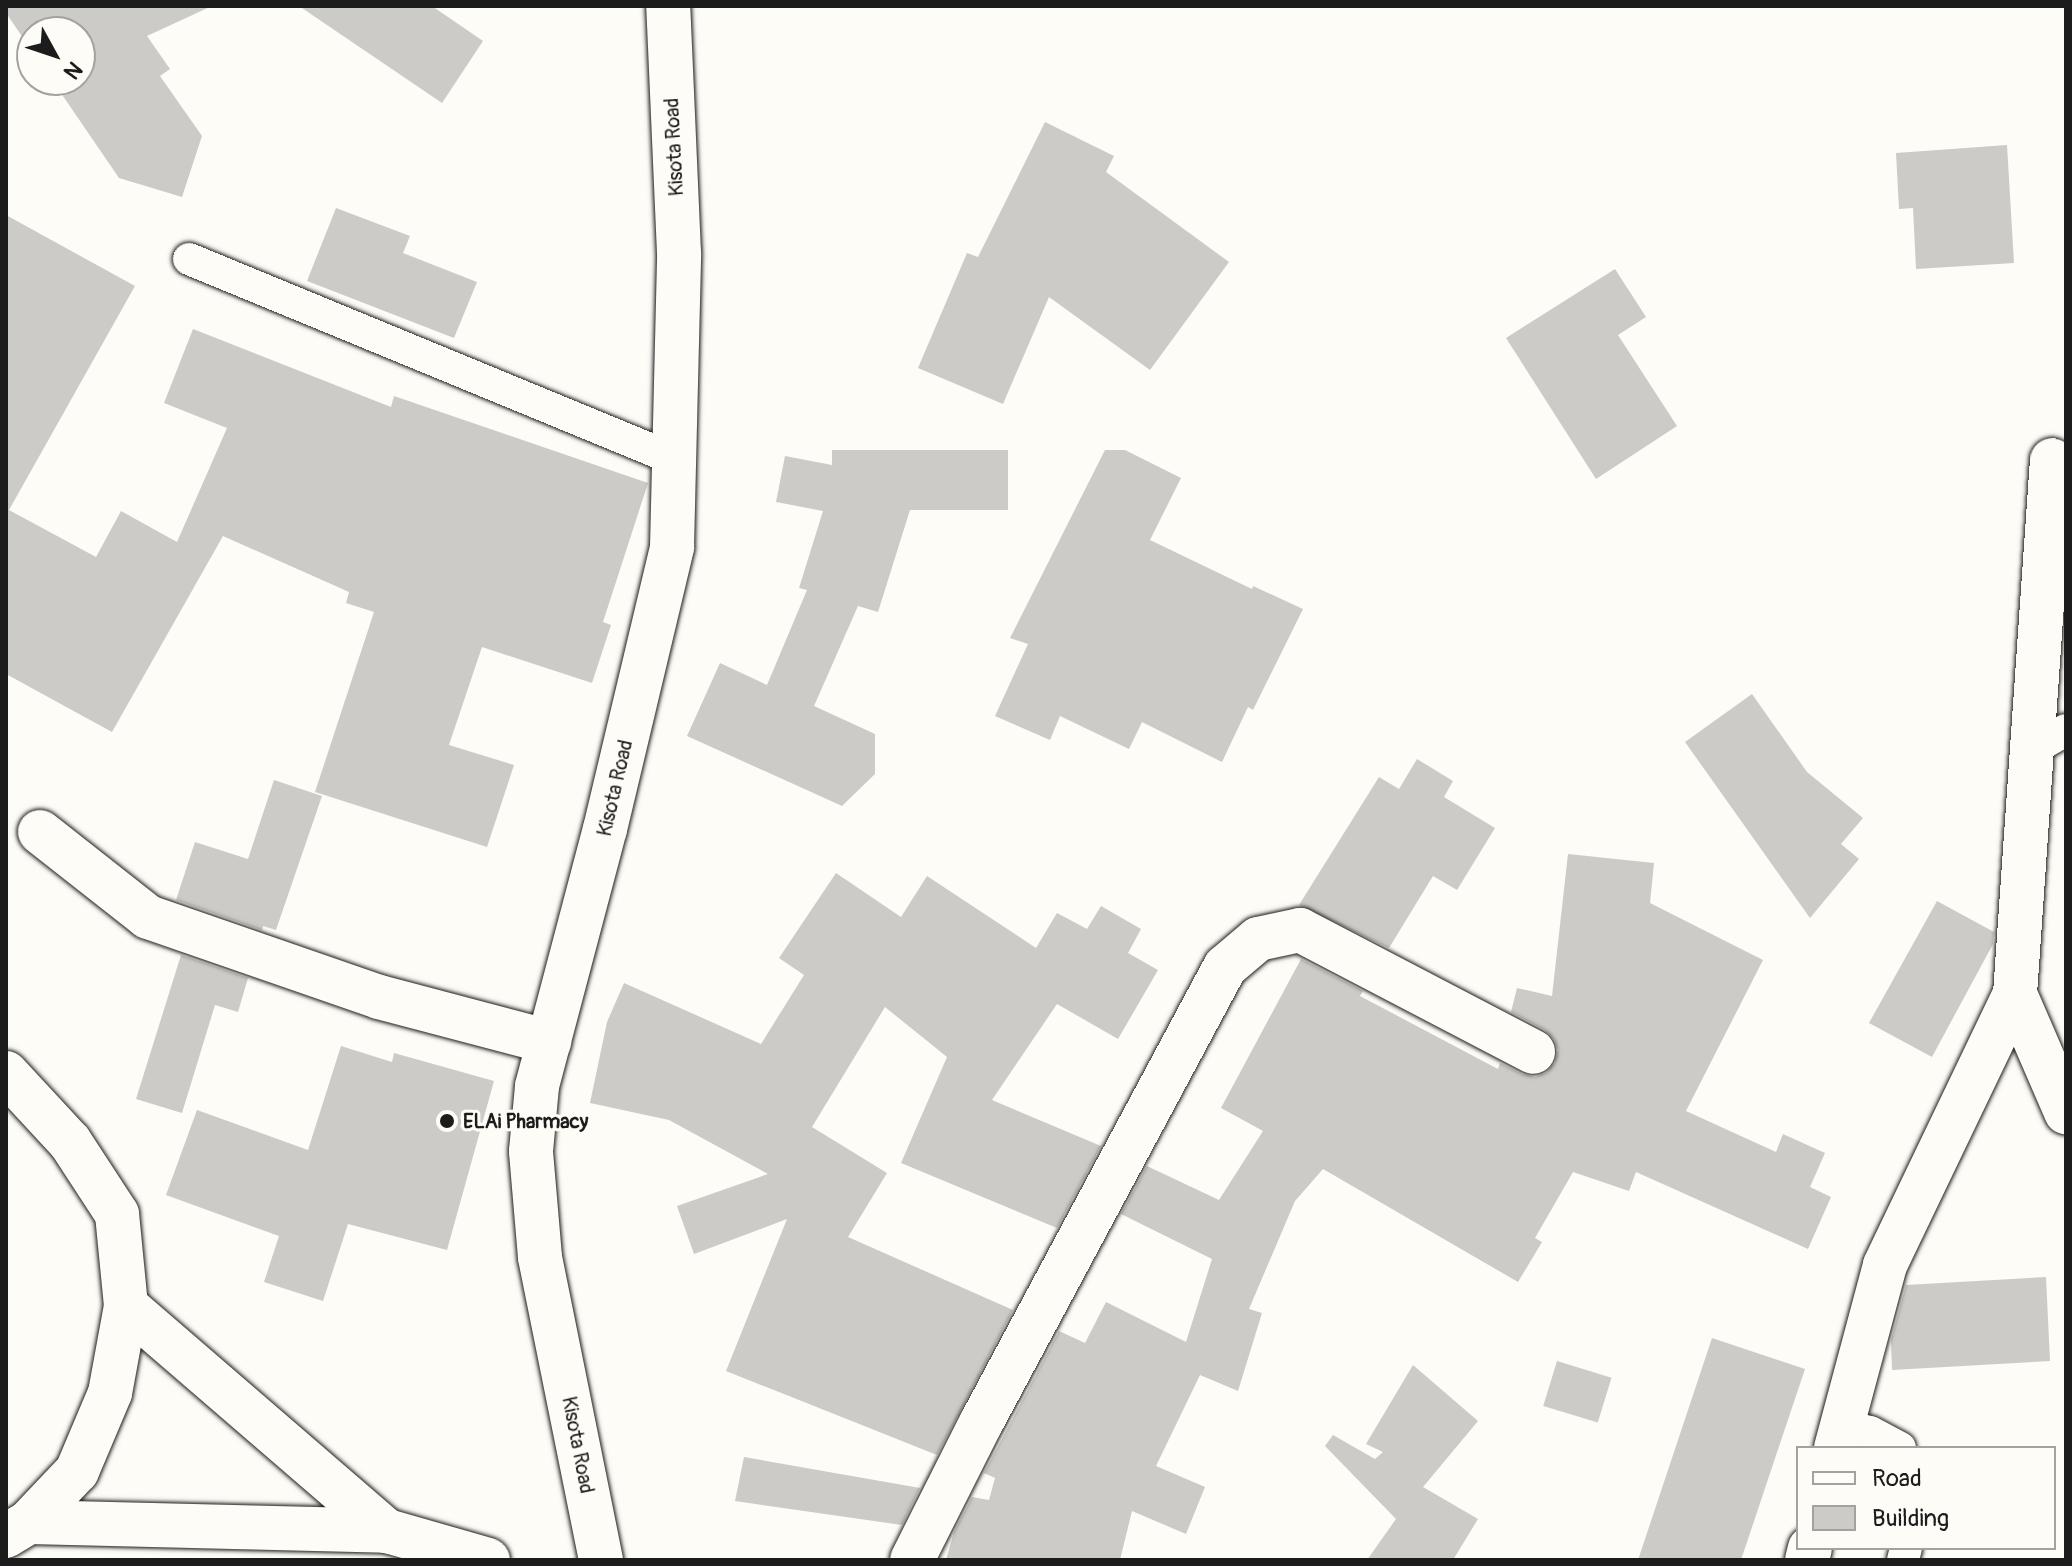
<!DOCTYPE html>
<html>
<head>
<meta charset="utf-8">
<style>
	body { margin:0 }
	#map { position:relative; width:2072px; height:1566px; overflow:hidden; background:#fdfcf7; font-family:Pangolin,sans-serif }
	div>[style] { position:absolute }
	.building>* { inset:0; background:#cccbc8; transform-origin:0 0 }
	.roads { filter:drop-shadow(0 0 2px #1c1c1c) drop-shadow(0 0 2px #1c1c1c) }
	.service>* { height:32px; margin:-16px; padding:0 16px; transform-origin:16px; border-radius:16px; background:#fdfcf7 }
	.minor>* { height:44px; margin:-22px; padding:0 22px; transform-origin:22px; border-radius:22px; background:#fdfcf7 }
	.tertiary>* { height:44px; margin:-22px; padding:0 22px; transform-origin:22px; border-radius:22px; background:#fdfcf7 }
	.secondary>* { height:44px; margin:-22px; padding:0 22px; transform-origin:22px; border-radius:22px; background:#fdfcf7 }
	.dots>* { width:22px; height:22px; translate:-50% -50%; box-sizing:border-box; border:4px solid #fdfcf7; border-radius:50% }
	span { translate:-50% -50%; white-space:nowrap; text-align:center; line-height:1.15; -webkit-text-stroke:6px #fdfcf7; paint-order:stroke }
	.street-label { font-size:20px; color:#1c1c1c }
	.poi-label { font-size:20px; color:#1c1c1c; font-weight:700 }
	.left { translate:0 -50%; text-align:left }
	.frame { position:absolute; inset:0; border:8px solid #1c1c1c; pointer-events:none }
	.legend { position:absolute; left:1796px; top:1446px; width:260px; height:104px; box-sizing:border-box; background:#fdfcf7; border:2px solid #a3a29f; margin:0; padding:10px 14px; list-style:none; font-size:24px; color:#1c1c1c }
	.legend li { display:flex; align-items:center; gap:16px; height:40px }
	.legend b { width:40px; border:2px solid #a3a29f }
	.north { position:absolute; left:16px; top:16px; width:80px; height:80px; box-sizing:border-box; background:#fdfcf7; border:2px solid #a3a29f; border-radius:50%; rotate:130deg; font-size:22px; font-weight:700; line-height:32px; text-align:center; color:#1c1c1c }
	.north::after { content:''; display:block; margin:auto; width:28px; height:36px; background:#1c1c1c; clip-path:polygon(50% 0,100% 100%,50% 72%,0 100%) }
</style>
</head>
<body>
<div id="map">
	<div class="building">
		<i style="clip-path:polygon(6px 6px,212px 6px,147px 36px,170px 69px,160px 76px,202px 136px,182px 197px,119px 178px,52px 80px,80px 80px,80px 32px,32px 32px,32px 51px,6px 13px)"></i>
		<i style="clip-path:polygon(299px 6px,432px 6px,483px 41px,442px 103px)"></i>
		<i style="clip-path:polygon(1045px 122px,1114px 156px,1106px 172px,1229px 262px,1150px 370px,1049px 297px,1003px 404px,918px 368px,967px 253px,978px 257px)"></i>
		<i style="clip-path:polygon(2007px 145px,2014px 263px,1916px 269px,1913px 208px,1899px 209px,1896px 153px)"></i>
		<i style="clip-path:polygon(336px 208px,410px 236px,403px 253px,477px 282px,454px 338px,307px 281px)"></i>
		<i style="clip-path:polygon(6px 215px,135px 286px,9px 510px,96px 557px,121px 511px,177px 542px,227px 428px,164px 403px,193px 329px,391px 407px,394px 396px,648px 483px,603px 622px,611px 625px,592px 683px,482px 647px,449px 745px,514px 765px,487px 847px,315px 792px,374px 612px,346px 603px,349px 592px,223px 536px,112px 732px,6px 674px)"></i>
		<i style="clip-path:polygon(1615px 269px,1646px 317px,1618px 335px,1677px 426px,1596px 479px,1506px 338px)"></i>
		<i style="clip-path:polygon(832px 450px,1008px 450px,1008px 510px,910px 510px,878px 612px,858px 606px,814px 706px,875px 734px,875px 774px,842px 806px,687px 736px,720px 663px,767px 685px,807px 590px,799px 588px,823px 511px,776px 502px,785px 456px,832px 465px)"></i>
		<i style="clip-path:polygon(1105px 450px,1125px 450px,1181px 478px,1150px 540px,1252px 589px,1253px 586px,1303px 609px,1253px 710px,1248px 707px,1222px 762px,1142px 722px,1129px 749px,1060px 716px,1050px 740px,995px 716px,1028px 644px,1010px 638px)"></i>
		<i style="clip-path:polygon(1752px 694px,1807px 772px,1863px 818px,1841px 844px,1859px 859px,1810px 918px,1685px 742px)"></i>
		<i style="clip-path:polygon(1417px 759px,1453px 781px,1444px 797px,1495px 828px,1457px 890px,1433px 876px,1389px 948px,1299px 905px,1379px 777px,1399px 789px)"></i>
		<i style="clip-path:polygon(274px 780px,322px 796px,276px 930px,263px 926px,262px 930px,176px 900px,195px 842px,248px 859px)"></i>
		<i style="clip-path:polygon(1568px 854px,1654px 863px,1650px 903px,1763px 960px,1686px 1111px,1776px 1152px,1783px 1134px,1825px 1153px,1810px 1187px,1831px 1197px,1808px 1249px,1636px 1172px,1629px 1191px,1573px 1172px,1535px 1238px,1542px 1242px,1518px 1282px,1323px 1169px,1295px 1201px,1249px 1309px,1262px 1313px,1238px 1391px,1200px 1375px,1156px 1466px,1205px 1487px,1186px 1534px,1132px 1511px,1120px 1560px,946px 1560px,954px 1532px,972px 1497px,989px 1500px,995px 1478px,984px 1473px,1059px 1331px,1085px 1343px,1106px 1302px,1186px 1342px,1212px 1259px,1121px 1214px,1147px 1166px,1219px 1200px,1263px 1131px,1221px 1108px,1301px 959px,1363px 991px,1360px 996px,1498px 1069px,1500px 1063px,1522px 1074px,1535px 1077px,1546px 1073px,1555px 1063px,1558px 1050px,1554px 1039px,1545px 1030px,1511px 1012px,1517px 988px,1552px 996px)"></i>
		<i style="clip-path:polygon(836px 873px,901px 917px,927px 876px,1036px 948px,1057px 913px,1087px 929px,1101px 906px,1141px 929px,1128px 953px,1158px 970px,1118px 1039px,1057px 1004px,992px 1100px,1101px 1146px,1057px 1228px,901px 1163px,947px 1057px,885px 1007px,812px 1127px,887px 1173px,848px 1237px,1013px 1310px,937px 1455px,726px 1371px,787px 1219px,694px 1254px,677px 1206px,768px 1174px,669px 1120px,590px 1103px,607px 1022px,624px 983px,761px 1044px,804px 975px,779px 958px)"></i>
		<i style="clip-path:polygon(1937px 901px,1994px 932px,1993px 944px,1932px 1057px,1869px 1023px)"></i>
		<i style="clip-path:polygon(181px 955px,248px 978px,238px 1012px,215px 1005px,182px 1113px,136px 1099px)"></i>
		<i style="clip-path:polygon(341px 1046px,392px 1062px,394px 1053px,494px 1081px,447px 1250px,348px 1224px,323px 1301px,264px 1282px,279px 1236px,166px 1195px,197px 1110px,308px 1150px)"></i>
		<i style="clip-path:polygon(2046px 1277px,2050px 1361px,1892px 1370px,1891px 1340px,1906px 1285px)"></i>
		<i style="clip-path:polygon(1712px 1338px,1805px 1369px,1741px 1560px,1638px 1560px)"></i>
		<i style="left:1557px;top:1361px;width:57px;height:47px;rotate:17deg"></i>
		<i style="clip-path:polygon(1413px 1365px,1478px 1421px,1423px 1487px,1478px 1519px,1453px 1560px,1367px 1560px,1396px 1519px,1325px 1446px,1333px 1435px,1375px 1459px,1383px 1452px,1366px 1444px)"></i>
		<i style="clip-path:polygon(744px 1457px,920px 1488px,902px 1525px,735px 1501px)"></i>
	</div>
	<div class="roads">
		<div class="service">
			<i style="left:189px;top:259px;width:525px;rotate:22.41deg"></i>
			<i style="left:2031px;top:750px;width:40px;rotate:-29.7deg"></i>
			<i style="left:1843px;top:1425px;width:28px;rotate:15deg"></i>
			<i style="left:1870px;top:1432px;width:34px;rotate:28deg"></i>
			<i style="left:1903px;top:1560px;width:12px;rotate:-76deg"></i>
		</div>
		<div class="minor">
			<i style="left:40px;top:832px;width:137px;rotate:38.2deg"></i>
			<i style="left:148px;top:917px;width:244px;rotate:19.1deg"></i>
			<i style="left:379px;top:997px;width:176px;rotate:14.8deg"></i>
			<i style="left:2015px;top:994px;width:129px;rotate:66.6deg"></i>
			<i style="left:1836px;top:1448px;width:189px;rotate:-75deg"></i>
			<i style="left:1885px;top:1265px;width:301px;rotate:-64.4deg"></i>
			<i style="left:2015px;top:994px;width:535px;rotate:-86.04deg"></i>
			<i style="left:912px;top:1560px;width:153px;rotate:-63.3deg"></i>
			<i style="left:981px;top:1423px;width:517px;rotate:-61.85deg"></i>
			<i style="left:1225px;top:967px;width:43px;rotate:-40.3deg"></i>
			<i style="left:1258px;top:939px;width:43px;rotate:-12.1deg"></i>
			<i style="left:1300px;top:930px;width:263px;rotate:27.6deg"></i>
			<i style="left:1807px;top:1560px;width:12px;rotate:-76deg"></i>
		</div>
		<div class="tertiary">
			<i style="left:601px;top:1560px;width:309px;rotate:-101.4deg"></i>
			<i style="left:540px;top:1257px;width:106px;rotate:-94.9deg"></i>
			<i style="left:531px;top:1151px;width:65px;rotate:-84.7deg"></i>
			<i style="left:537px;top:1086px;width:266px;rotate:-75.2deg"></i>
			<i style="left:605px;top:829px;width:290px;rotate:-76.6deg"></i>
			<i style="left:672px;top:547px;width:294px;rotate:-88.6deg"></i>
			<i style="left:679px;top:253px;width:247px;rotate:-92.5deg"></i>
		</div>
		<div class="secondary">
			<i style="left:6px;top:1073px;width:94px;rotate:47.2deg"></i>
			<i style="left:70px;top:1142px;width:86px;rotate:56.9deg"></i>
			<i style="left:117px;top:1214px;width:92px;rotate:84.4deg"></i>
			<i style="left:126px;top:1306px;width:88px;rotate:100.4deg"></i>
			<i style="left:110px;top:1393px;width:85px;rotate:112.9deg"></i>
			<i style="left:77px;top:1471px;width:70px;rotate:133.3deg"></i>
			<i style="left:29px;top:1522px;width:27px;rotate:149deg"></i>
			<i style="left:126px;top:1306px;width:345px;rotate:40.8deg"></i>
			<i style="left:29px;top:1522px;width:358px;rotate:1.4deg"></i>
			<i style="left:387px;top:1531px;width:105px;rotate:16deg"></i>
		</div>
	</div>
	<div class="dots">
		<i style="left:447px;top:1121px;background:#1c1c1c"></i>
	</div>
	<div class="street-label">
		<span style="left:674px;top:147px;rotate:-93deg">Kisota Road</span>
		<span style="left:615px;top:788px;rotate:-77deg">Kisota Road</span>
		<span style="left:578px;top:1445px;rotate:79deg">Kisota Road</span>
	</div>
	<div class="poi-label">
		<span class="left" style="left:463px;top:1121px">ELAi Pharmacy</span>
	</div>
	<div class="frame"></div>
	<ul class="legend">
	<li><b style="height:10px;background:#fdfcf7"></b>Road</li>
	<li><b style="height:22px;background:#cccbc8"></b>Building</li>
	</ul>
	<div class="north">N</div>
</div>
</body>
</html>
